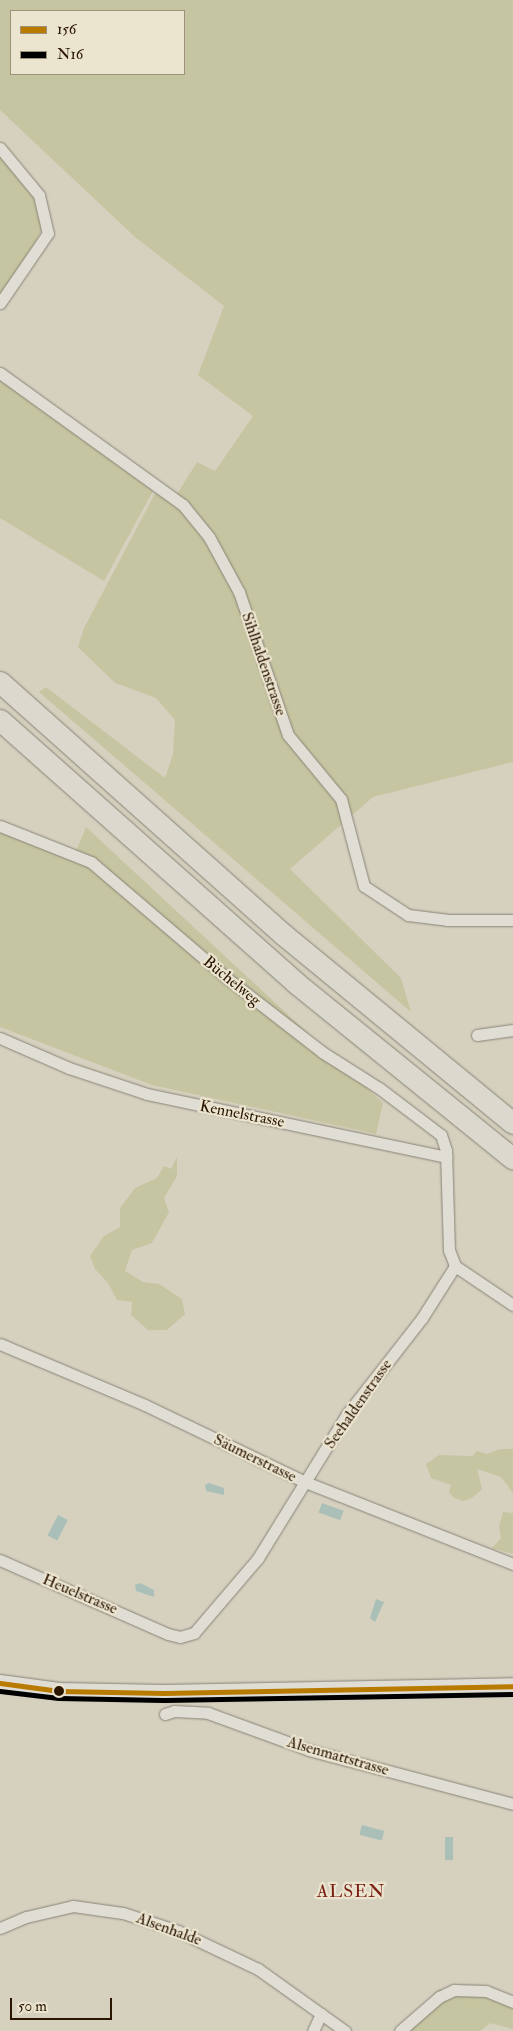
<!DOCTYPE html>
<html>
<head>
<meta charset="utf-8">
<style>
	body { margin:0 }
	#map { position:relative; width:513px; height:2031px; overflow:hidden; background:#d6d1bf; font-family:"IM FELL Double Pica",serif }
	div>[style] { position:absolute }
	.green>* { inset:0; background:#c6c5a1 }
	.water>* { inset:0; background:#a9bfb8; transform-origin:0 0 }
	.roads { filter:drop-shadow(0 0 1px #888376) drop-shadow(0 0 1px #888376) }
	.street>* { height:11px; margin:-5.5px; padding:0 5.5px; transform-origin:5.5px; border-radius:5.5px; background:#e0ddd4 }
	.secondary>* { height:16px; margin:-8px; padding:0 8px; transform-origin:8px; border-radius:8px; background:#e0ddd4 }
	.highway>* { height:21px; margin:-10.5px; padding:0 10.5px; transform-origin:10.5px; border-radius:10.5px; background:#dbd8cd }
	.bus-1>* { height:5px; margin:-2.5px; padding:0 2.5px; transform-origin:2.5px; border-radius:2.5px; background:#b97a00 }
	.bus-2>* { height:5px; margin:-2.5px; padding:0 2.5px; transform-origin:2.5px; border-radius:2.5px; background:#000 }
	.dots>* { width:14px; height:14px; translate:-50% -50%; box-sizing:border-box; border:2px solid #ebe4cf; border-radius:50% }
	span { translate:-50% -50%; white-space:nowrap; text-align:center; line-height:1.15; -webkit-text-stroke:4.5px #ebe4cf; paint-order:stroke }
	.street-label { font-size:16px; color:#291500 }
	.neighbourhood-label { font-size:18px; color:#7a1f14; letter-spacing:1px }
	.legend { position:absolute; left:10px; top:10px; width:175px; height:65px; box-sizing:border-box; background:#ebe4cf; border:1px solid #9d917c; margin:0; padding:6px 9px; list-style:none; font-size:15px; color:#291500 }
	.legend li { display:flex; align-items:center; gap:10px; height:25px }
	.legend b { width:25px; border:1px solid #9d917c }
	.scale { position:absolute; left:10px; top:1998px; width:102px; height:22px; box-sizing:border-box; border:2px solid #291500; border-top:0; padding-left:6px; font-size:15px; line-height:18px; white-space:nowrap; color:#291500; -webkit-text-stroke:4px #ebe4cf; paint-order:stroke }
</style>
</head>
<body>
<div id="map">
	<div class="green">
		<i style="clip-path:polygon(evenodd,0 0,513px 0,513px 762px,373px 797px,290px 869px,401px 978px,411px 1012px,39px 692px,46px 687px,165px 778px,173px 754px,175px 720px,156px 698px,115px 683px,78px 647px,84px 628px,160px 484px,177px 494px,197px 462px,215px 471px,253px 416px,198px 375px,224px 306px,135px 237px,0 110px,0 0,11px 11px,184px 11px,184px 74px,11px 74px,11px 11px)"></i>
		<i style="clip-path:polygon(0 152px,36px 199px,43px 217px,40px 233px,30px 253px,0 294px)"></i>
		<i style="clip-path:polygon(0 378px,153px 491px,104px 581px,0 518px)"></i>
		<i style="clip-path:polygon(86px 827px,383px 1103px,376px 1134px,152px 1085px,0 1027px,0 832px,73px 859px)"></i>
		<i style="clip-path:polygon(177px 1157px,177px 1176px,164px 1198px,169px 1212px,152px 1243px,132px 1250px,125px 1271px,143px 1282px,159px 1284px,182px 1299px,185px 1314px,167px 1330px,148px 1330px,131px 1315px,132px 1302px,117px 1300px,108px 1283px,95px 1269px,90px 1256px,104px 1236px,120px 1227px,120px 1208px,135px 1188px,157px 1178px,164px 1166px,171px 1169px)"></i>
		<i style="clip-path:polygon(501px 1449px,513px 1449px,513px 1493px,501px 1477px,477px 1469px,482px 1489px,472px 1498px,463px 1501px,454px 1498px,449px 1492px,451px 1485px,431px 1478px,426px 1464px,439px 1455px,472px 1456px,477px 1451px,487px 1454px)"></i>
		<i style="clip-path:polygon(503px 1512px,513px 1513px,513px 1554px,492px 1548px,501px 1538px,499px 1526px)"></i>
		<i style="clip-path:polygon(439px 1989px,472px 1991px,513px 2007px,513px 2029px,490px 2023px,480px 2031px,404px 2031px)"></i>
	</div>
	<div class="water">
		<i style="clip-path:polygon(209px 1483px,224px 1488px,224px 1495px,206px 1491px,205px 1485px)"></i>
		<i style="left:322px;top:1503px;width:23px;height:10px;rotate:20deg"></i>
		<i style="left:58px;top:1515px;width:11px;height:23px;rotate:27deg"></i>
		<i style="clip-path:polygon(140px 1583px,154px 1590px,154px 1597px,136px 1591px,135px 1585px)"></i>
		<i style="clip-path:polygon(376px 1599px,384px 1602px,375px 1622px,370px 1618px)"></i>
		<i style="left:362px;top:1825px;width:23px;height:10px;rotate:15deg"></i>
		<i style="left:445px;top:1837px;width:8px;height:23px"></i>
	</div>
	<div class="roads">
		<div class="street">
			<i style="left:0;top:148px;width:61px;rotate:50.3deg"></i>
			<i style="left:39px;top:195px;width:39px;rotate:77deg"></i>
			<i style="left:48px;top:233px;width:85px;rotate:124.4deg"></i>
			<i style="left:0;top:373px;width:226px;rotate:35.8deg"></i>
			<i style="left:183px;top:505px;width:41px;rotate:50.9deg"></i>
			<i style="left:209px;top:537px;width:63px;rotate:61.4deg"></i>
			<i style="left:239px;top:592px;width:151px;rotate:71.1deg"></i>
			<i style="left:288px;top:735px;width:83px;rotate:50.4deg"></i>
			<i style="left:341px;top:799px;width:90px;rotate:75.2deg"></i>
			<i style="left:364px;top:886px;width:53px;rotate:33.4deg"></i>
			<i style="left:408px;top:915px;width:39px;rotate:7deg"></i>
			<i style="left:447px;top:920px;width:66px"></i>
			<i style="left:0;top:826px;width:98px;rotate:21.6deg"></i>
			<i style="left:91px;top:862px;width:180px;rotate:40.5deg"></i>
			<i style="left:228px;top:979px;width:119px;rotate:37.8deg"></i>
			<i style="left:322px;top:1052px;width:67px;rotate:32.3deg"></i>
			<i style="left:379px;top:1088px;width:78px;rotate:37.2deg"></i>
			<i style="left:441px;top:1135px;width:16px;rotate:72deg"></i>
			<i style="left:446px;top:1150px;width:100px;rotate:88.3deg"></i>
			<i style="left:449px;top:1250px;width:17px;rotate:69deg"></i>
			<i style="left:455px;top:1266px;width:70px;rotate:33.9deg"></i>
			<i style="left:477px;top:1035px;width:36px;rotate:-8deg"></i>
			<i style="left:0;top:1038px;width:75px;rotate:23.5deg"></i>
			<i style="left:69px;top:1068px;width:82px;rotate:18.4deg"></i>
			<i style="left:147px;top:1094px;width:306px;rotate:11.9deg"></i>
			<i style="left:0;top:1344px;width:157px;rotate:22.8deg"></i>
			<i style="left:145px;top:1405px;width:178px;rotate:25.7deg"></i>
			<i style="left:305px;top:1482px;width:224px;rotate:21.5deg"></i>
			<i style="left:0;top:1560px;width:184px;rotate:23.8deg"></i>
			<i style="left:168px;top:1634px;width:12px;rotate:14deg"></i>
			<i style="left:180px;top:1637px;width:15px;rotate:-16deg"></i>
			<i style="left:194px;top:1633px;width:99px;rotate:-49.5deg"></i>
			<i style="left:258px;top:1558px;width:169px;rotate:-58.3deg"></i>
			<i style="left:347px;top:1414px;width:122px;rotate:-52deg"></i>
			<i style="left:422px;top:1318px;width:62px;rotate:-57.6deg"></i>
			<i style="left:165px;top:1714px;width:9px;rotate:-18deg"></i>
			<i style="left:174px;top:1711px;width:34px;rotate:3deg"></i>
			<i style="left:208px;top:1713px;width:108px;rotate:20.1deg"></i>
			<i style="left:309px;top:1750px;width:211px;rotate:14.8deg"></i>
			<i style="left:0;top:1928px;width:28px;rotate:-23deg"></i>
			<i style="left:26px;top:1917px;width:48px;rotate:-13.2deg"></i>
			<i style="left:73px;top:1906px;width:50px;rotate:8deg"></i>
			<i style="left:123px;top:1913px;width:58px;rotate:18.1deg"></i>
			<i style="left:178px;top:1931px;width:89px;rotate:25.4deg"></i>
			<i style="left:258px;top:1969px;width:107px;rotate:35.5deg"></i>
			<i style="left:313px;top:2031px;width:19px;rotate:-65deg"></i>
			<i style="left:400px;top:2031px;width:52px;rotate:-41.1deg"></i>
			<i style="left:439px;top:1997px;width:17px;rotate:-25deg"></i>
			<i style="left:454px;top:1990px;width:32px;rotate:2deg"></i>
			<i style="left:486px;top:1991px;width:29px;rotate:22deg"></i>
		</div>
		<div class="secondary">
			<i style="left:0;top:1683px;width:60px;rotate:7.7deg"></i>
			<i style="left:59px;top:1691px;width:105px;rotate:1.1deg"></i>
			<i style="left:164px;top:1693px;width:349px;rotate:-1.1deg"></i>
		</div>
		<div class="highway">
			<i style="left:0;top:682px;width:380px;rotate:41.7deg"></i>
			<i style="left:284px;top:935px;width:296px;rotate:39.4deg"></i>
			<i style="left:0;top:720px;width:396px;rotate:41.6deg"></i>
			<i style="left:296px;top:983px;width:279px;rotate:39deg"></i>
		</div>
	</div>
	<div class="bus-1">
		<i style="left:0;top:1683px;width:60px;rotate:7.7deg"></i>
		<i style="left:59px;top:1691px;width:105px;rotate:1.1deg"></i>
		<i style="left:164px;top:1693px;width:349px;rotate:-1.1deg"></i>
	</div>
	<div class="bus-2">
		<i style="left:0;top:1691px;width:59px;rotate:6.8deg"></i>
		<i style="left:59px;top:1698px;width:105px;rotate:1.1deg"></i>
		<i style="left:164px;top:1700px;width:349px;rotate:-1deg"></i>
	</div>
	<div class="dots">
		<i style="left:59px;top:1691px;background:#291500"></i>
	</div>
	<div class="street-label">
		<span style="left:264px;top:664px;rotate:71deg">Sihlhaldenstrasse</span>
		<span style="left:232px;top:981px;rotate:39deg">Büchelweg</span>
		<span style="left:242px;top:1114px;rotate:11deg">Kennelstrasse</span>
		<span style="left:358px;top:1404px;rotate:-55deg">Seehaldenstrasse</span>
		<span style="left:255px;top:1458px;rotate:26deg">Säumerstrasse</span>
		<span style="left:80px;top:1594px;rotate:23deg">Heuelstrasse</span>
		<span style="left:338px;top:1756px;rotate:16deg">Alsenmattstrasse</span>
		<span style="left:169px;top:1929px;rotate:20deg">Alsenhalde</span>
	</div>
	<div class="neighbourhood-label">
		<span style="left:351px;top:1892px">ALSEN</span>
	</div>
	<ul class="legend">
	<li><b style="height:6px;background:#b97a00"></b>156</li>
	<li><b style="height:6px;background:#000"></b>N16</li>
	</ul>
	<div class="scale">50 m</div>
</div>
</body>
</html>
